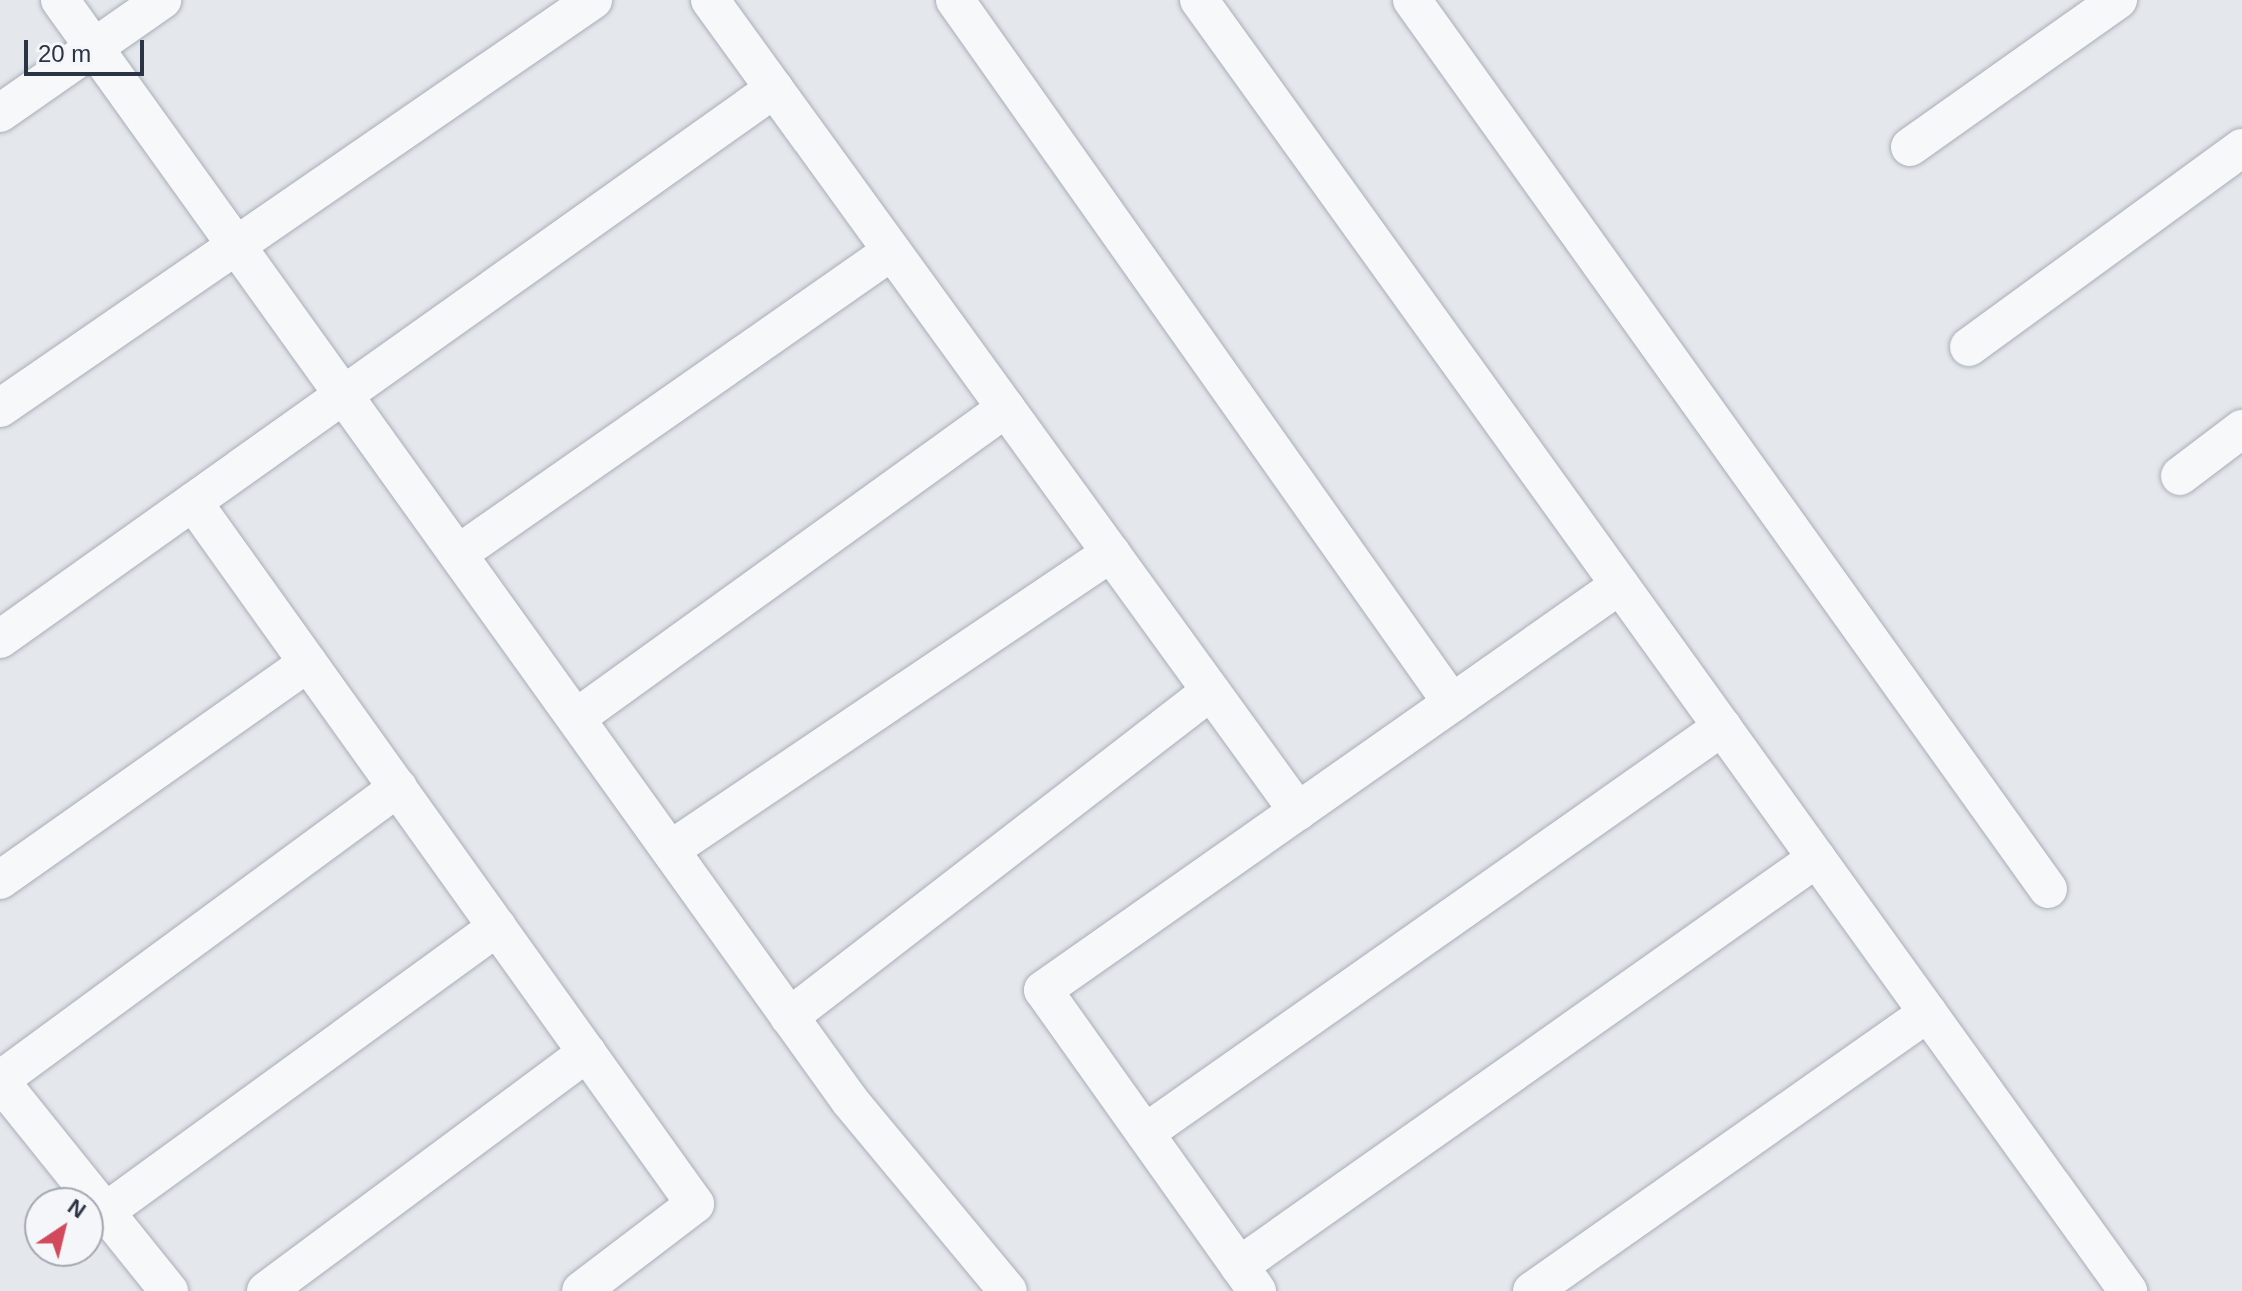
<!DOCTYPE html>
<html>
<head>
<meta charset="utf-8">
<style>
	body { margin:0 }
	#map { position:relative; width:2242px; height:1291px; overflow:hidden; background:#e4e7ec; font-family:Arial,sans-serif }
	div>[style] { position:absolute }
	.roads { filter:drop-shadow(0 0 2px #a9aeb7) drop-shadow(0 0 2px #a9aeb7) }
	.street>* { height:38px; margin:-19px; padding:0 19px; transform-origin:19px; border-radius:19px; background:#f7f8fa }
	span { translate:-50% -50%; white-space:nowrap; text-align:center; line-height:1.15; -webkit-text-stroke:6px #f4f6f9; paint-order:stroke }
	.north { position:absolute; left:24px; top:1187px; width:80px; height:80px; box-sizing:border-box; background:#f4f6f9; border:2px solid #a4a8b1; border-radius:50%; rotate:35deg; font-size:22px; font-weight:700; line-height:32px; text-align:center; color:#2b3445 }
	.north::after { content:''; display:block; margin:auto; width:28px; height:36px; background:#d1495b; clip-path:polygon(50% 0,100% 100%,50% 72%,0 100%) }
	.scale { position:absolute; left:24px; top:40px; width:120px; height:36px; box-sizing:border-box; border:4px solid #2b3445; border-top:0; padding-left:10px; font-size:24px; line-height:28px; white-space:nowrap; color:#2b3445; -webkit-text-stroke:6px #f4f6f9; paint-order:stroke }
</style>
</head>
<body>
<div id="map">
	<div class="roads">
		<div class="street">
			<i style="left:60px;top:0;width:1355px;rotate:54.34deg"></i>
			<i style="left:850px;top:1101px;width:247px;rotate:50.3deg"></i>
			<i style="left:710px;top:0;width:1002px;rotate:54.06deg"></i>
			<i style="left:955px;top:0;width:861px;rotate:54.74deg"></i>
			<i style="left:1199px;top:0;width:1591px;rotate:54.26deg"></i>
			<i style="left:1412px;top:0;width:1093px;rotate:54.42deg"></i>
			<i style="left:0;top:113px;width:198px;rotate:-34.9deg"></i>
			<i style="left:1910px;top:147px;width:255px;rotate:-35.3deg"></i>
			<i style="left:1969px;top:347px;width:338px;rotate:-36.1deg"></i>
			<i style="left:0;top:408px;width:720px;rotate:-34.53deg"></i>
			<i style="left:2180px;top:476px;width:78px;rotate:-37.2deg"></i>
			<i style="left:193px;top:502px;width:863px;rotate:54.43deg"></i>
			<i style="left:695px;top:1204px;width:143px;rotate:142.7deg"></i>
			<i style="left:458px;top:554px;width:529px;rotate:-34.92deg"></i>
			<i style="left:0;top:639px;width:950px;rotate:-35.4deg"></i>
			<i style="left:576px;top:718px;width:530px;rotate:-35.79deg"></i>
			<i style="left:670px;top:850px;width:532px;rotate:-33.96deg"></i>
			<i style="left:0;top:880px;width:377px;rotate:-35.2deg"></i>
			<i style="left:789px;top:1017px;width:533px;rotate:-37.69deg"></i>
			<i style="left:0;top:1080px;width:494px;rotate:-36.3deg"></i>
			<i style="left:0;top:1081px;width:270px;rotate:51.2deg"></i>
			<i style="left:1145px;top:1133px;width:706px;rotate:-35.13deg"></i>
			<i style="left:105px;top:1212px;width:485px;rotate:-36deg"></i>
			<i style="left:1239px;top:1266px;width:707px;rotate:-35.22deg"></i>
			<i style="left:266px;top:1291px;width:400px;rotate:-36.6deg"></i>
			<i style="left:1257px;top:1291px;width:369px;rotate:-125.4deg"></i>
			<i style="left:1043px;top:990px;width:705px;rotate:-35.07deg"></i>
			<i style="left:1532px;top:1291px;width:484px;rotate:-35.1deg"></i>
		</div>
	</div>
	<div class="north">N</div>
	<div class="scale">20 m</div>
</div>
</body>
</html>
